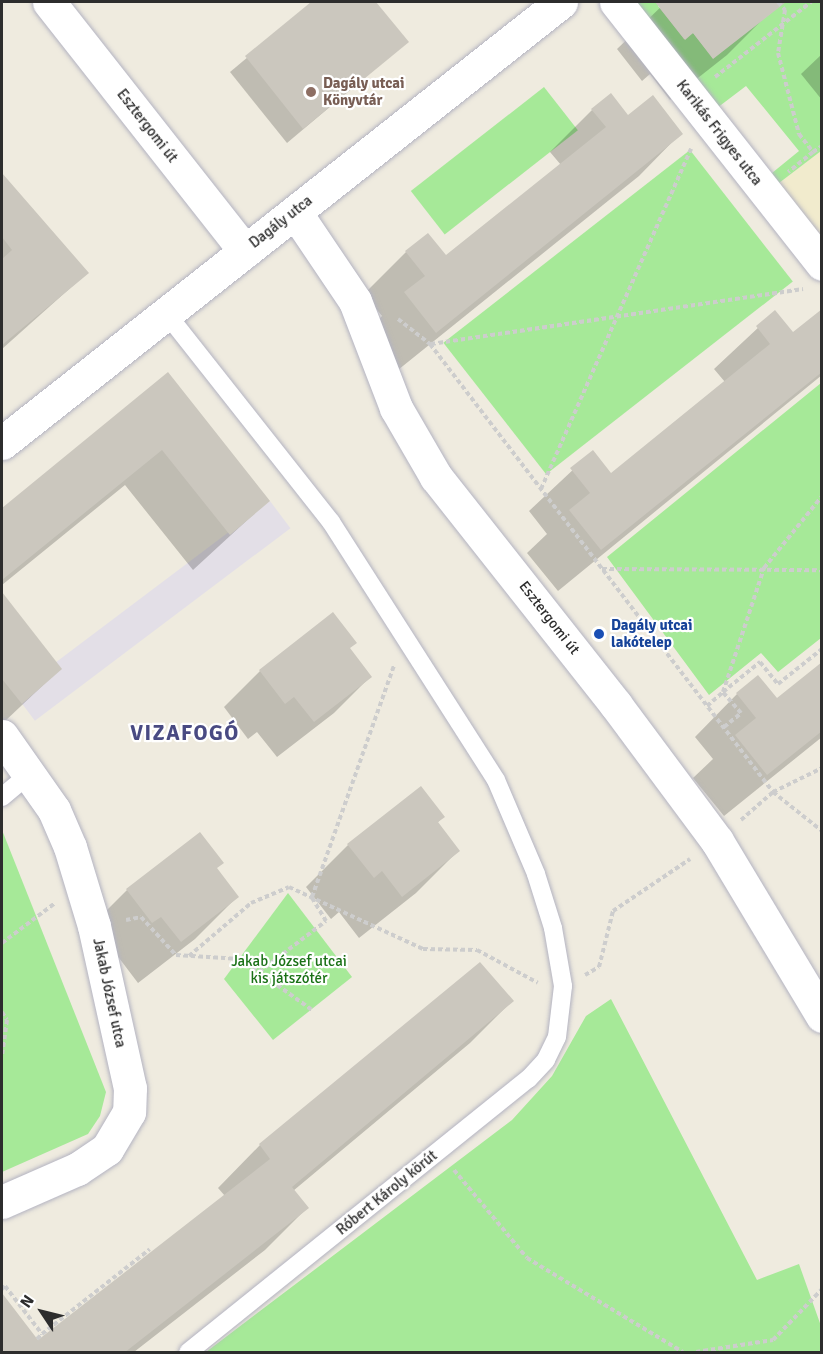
<!DOCTYPE html>
<html>
<head>
<meta charset="utf-8">
<style>
	body { margin:0 }
	#map { position:relative; width:823px; height:1354px; overflow:hidden; background:#efebdf; font-family:Signika,sans-serif }
	div>[style] { position:absolute }
	.industrial>* { inset:0; background:#e3dfe7; transform-origin:0 0 }
	.education>* { inset:0; background:#f1ebcd }
	.green>* { inset:0; background:#a6e998; transform-origin:0 0 }
	.shadow>* { inset:0; background:#0003 }
	.building>* { inset:0; background:#cbc7be }
	.path>* { height:4px; margin-top:-2px; transform-origin:0; background:repeating-linear-gradient(90deg,#cdcdcd 0 4.5px,transparent 0 7.5px) }
	.roads { filter:drop-shadow(0 0 2px #b3b3c1) drop-shadow(0 0 2px #b3b3c1) }
	.lane>* { height:18px; margin:-9px; padding:0 9px; transform-origin:9px; border-radius:9px; background:#fff }
	.street>* { height:33px; margin:-16.5px; padding:0 16.5px; transform-origin:16.5px; border-radius:16.5px; background:#fff }
	.dots>* { width:16px; height:16px; translate:-50% -50%; box-sizing:border-box; border:3px solid #fff; border-radius:50% }
	span { translate:-50% -50%; white-space:nowrap; text-align:center; line-height:1.15; -webkit-text-stroke:4.5px #fff; paint-order:stroke }
	.education-label { font-size:15px; color:#785e54; font-weight:700 }
	.left { translate:0 -50%; text-align:left }
	.street-label { font-size:15px; color:#2d2d2d }
	.transit-label { font-size:15px; color:#164399; font-weight:700 }
	.park-label { font-size:15px; color:#1a7116 }
	.district-label { font-size:21px; color:#494a82; font-weight:700; letter-spacing:1.5px }
	.frame { position:absolute; inset:0; border:3px solid #2d2d2d; pointer-events:none }
	.north { position:absolute; left:12px; top:1282px; width:60px; height:60px; -webkit-text-stroke:4px #fff; paint-order:stroke; rotate:305deg; font-size:16px; font-weight:700; line-height:24px; text-align:center; color:#2d2d2d }
	.north::after { content:''; display:block; margin:auto; width:21px; height:27px; background:#2d2d2d; clip-path:polygon(50% 0,100% 100%,50% 72%,0 100%) }
</style>
</head>
<body>
<div id="map">
	<div class="industrial">
		<i style="left:270px;top:501px;width:34px;height:320px;rotate:53deg"></i>
	</div>
	<div class="education">
		<i style="clip-path:polygon(821px 151px,821px 236px,779px 183px)"></i>
	</div>
	<div class="green">
		<i style="clip-path:polygon(635px 2px,663px 2px,658px 6px,684px 39px,693px 33px,713px 58px,771px 13px,762px 2px,821px 2px,821px 151px,779px 183px,772px 173px,799px 151px,746px 86px,717px 108px)"></i>
		<i style="left:544px;top:87px;width:55px;height:169px;rotate:52deg"></i>
		<i style="left:690px;top:150px;width:167px;height:313px;rotate:52deg"></i>
		<i style="clip-path:polygon(821px 383px,821px 638px,778px 672px,761px 653px,709px 695px,607px 557px)"></i>
		<i style="clip-path:polygon(2px 830px,106px 1092px,100px 1116px,88px 1134px,2px 1172px)"></i>
		<i style="clip-path:polygon(288px 893px,352px 977px,273px 1040px,224px 979px)"></i>
		<i style="clip-path:polygon(611px 999px,757px 1280px,799px 1264px,821px 1326px,821px 1352px,206px 1352px,512px 1120px,552px 1076px,586px 1016px)"></i>
	</div>
	<div class="shadow">
		<i style="clip-path:polygon(314px 2px,374px 2px,407px 42px,287px 143px,230px 72px)"></i>
		<i style="clip-path:polygon(666px 2px,760px 2px,769px 13px,727px 55px,670px 100px,650px 74px,642px 81px,617px 49px)"></i>
		<i style="clip-path:polygon(822px 54px,822px 100px,801px 74px)"></i>
		<i style="clip-path:polygon(592px 110px,681px 133px,639px 176px,393px 374px,363px 336px,382px 316px,364px 294px,406px 252px,445px 257px,561px 165px,550px 152px)"></i>
		<i style="clip-path:polygon(2px 175px,87px 273px,2px 349px)"></i>
		<i style="clip-path:polygon(775px 312px,793px 334px,822px 321px,822px 375px,558px 591px,527px 553px,547px 534px,529px 511px,592px 452px,610px 475px,725px 382px,714px 369px)"></i>
		<i style="clip-path:polygon(168px 375px,268px 501px,193px 570px,125px 485px,2px 585px,2px 510px)"></i>
		<i style="clip-path:polygon(2px 595px,60px 669px,2px 724px)"></i>
		<i style="clip-path:polygon(349px 649px,370px 677px,334px 713px,277px 757px,257px 732px,248px 739px,224px 707px,260px 671px)"></i>
		<i style="clip-path:polygon(822px 664px,822px 737px,724px 816px,693px 778px,713px 759px,695px 737px,737px 694px,777px 700px)"></i>
		<i style="clip-path:polygon(443px 817px,437px 823px,458px 851px,416px 893px,359px 938px,339px 912px,331px 919px,306px 887px,348px 845px)"></i>
		<i style="clip-path:polygon(200px 834px,216px 869px,237px 897px,195px 939px,138px 983px,119px 958px,110px 964px,85px 932px,127px 890px)"></i>
		<i style="clip-path:polygon(480px 964px,512px 1001px,470px 1043px,293px 1191px,307px 1208px,265px 1250px,134px 1352px,2px 1352px,2px 1297px,38px 1342px,225px 1196px,218px 1188px,260px 1145px)"></i>
	</div>
	<div class="building">
		<i style="clip-path:polygon(311px 2px,376px 2px,409px 42px,303px 129px,245px 56px)"></i>
		<i style="clip-path:polygon(655px 2px,786px 2px,713px 59px,693px 33px,685px 40px)"></i>
		<i style="clip-path:polygon(611px 93px,628px 115px,653px 95px,683px 134px,436px 333px,404px 292px,425px 276px,405px 251px,428px 233px,446px 255px,606px 127px,591px 109px)"></i>
		<i style="clip-path:polygon(2px 173px,89px 273px,2px 345px,2px 259px,12px 250px,2px 237px)"></i>
		<i style="clip-path:polygon(822px 309px,822px 372px,601px 550px,569px 510px,590px 493px,570px 468px,593px 450px,611px 473px,770px 344px,756px 326px,775px 310px,793px 332px)"></i>
		<i style="clip-path:polygon(168px 372px,270px 501px,230px 535px,162px 450px,2px 580px,2px 508px)"></i>
		<i style="clip-path:polygon(2px 592px,62px 669px,22px 704px,2px 679px)"></i>
		<i style="clip-path:polygon(333px 612px,357px 643px,350px 648px,372px 677px,314px 722px,294px 697px,285px 704px,259px 670px)"></i>
		<i style="clip-path:polygon(822px 662px,822px 731px,767px 775px,735px 735px,756px 718px,736px 693px,758px 675px,777px 698px)"></i>
		<i style="clip-path:polygon(421px 786px,445px 817px,438px 822px,460px 851px,402px 897px,382px 871px,374px 878px,347px 844px)"></i>
		<i style="clip-path:polygon(200px 832px,224px 863px,217px 868px,239px 897px,181px 942px,161px 917px,152px 923px,126px 889px)"></i>
		<i style="clip-path:polygon(480px 962px,514px 1001px,292px 1187px,309px 1208px,124px 1353px,2px 1353px,2px 1293px,38px 1340px,270px 1159px,259px 1144px)"></i>
	</div>
	<div class="path">
		<i style="left:778px;top:2px;width:11px;rotate:49deg"></i>
		<i style="left:785px;top:10px;width:44px;rotate:99.2deg"></i>
		<i style="left:778px;top:53px;width:84px;rotate:75.5deg"></i>
		<i style="left:799px;top:134px;width:23px;rotate:52deg"></i>
		<i style="left:813px;top:152px;width:32px;rotate:141deg"></i>
		<i style="left:715px;top:77px;width:122px;rotate:-38deg"></i>
		<i style="left:813px;top:152px;width:11px;rotate:-34deg"></i>
		<i style="left:398px;top:319px;width:41px;rotate:38deg"></i>
		<i style="left:430px;top:344px;width:564px;rotate:52.56deg"></i>
		<i style="left:773px;top:792px;width:55px;rotate:-26.1deg"></i>
		<i style="left:431px;top:344px;width:376px;rotate:-8.4deg"></i>
		<i style="left:541px;top:489px;width:372px;rotate:-66.2deg"></i>
		<i style="left:602px;top:569px;width:220px;rotate:0.3deg"></i>
		<i style="left:707px;top:706px;width:21px;rotate:-41deg"></i>
		<i style="left:723px;top:692px;width:131px;rotate:-71.7deg"></i>
		<i style="left:764px;top:568px;width:92px;rotate:-51.1deg"></i>
		<i style="left:724px;top:727px;width:22px;rotate:-39deg"></i>
		<i style="left:741px;top:713px;width:28px;rotate:-131deg"></i>
		<i style="left:723px;top:692px;width:48px;rotate:-39deg"></i>
		<i style="left:760px;top:662px;width:28px;rotate:51deg"></i>
		<i style="left:778px;top:684px;width:56px;rotate:-38.5deg"></i>
		<i style="left:741px;top:820px;width:43px;rotate:-41.2deg"></i>
		<i style="left:773px;top:792px;width:63px;rotate:38.5deg"></i>
		<i style="left:312px;top:897px;width:245px;rotate:-70.5deg"></i>
		<i style="left:126px;top:920px;width:15px;rotate:-11deg"></i>
		<i style="left:141px;top:917px;width:52px;rotate:47.4deg"></i>
		<i style="left:176px;top:955px;width:64px;rotate:3.6deg"></i>
		<i style="left:240px;top:959px;width:23px;rotate:34deg"></i>
		<i style="left:259px;top:972px;width:84px;rotate:-37.3deg"></i>
		<i style="left:326px;top:921px;width:27px;rotate:-121deg"></i>
		<i style="left:2px;top:943px;width:65px;rotate:-36.9deg"></i>
		<i style="left:189px;top:956px;width:82px;rotate:-40.5deg"></i>
		<i style="left:251px;top:903px;width:41px;rotate:-22.8deg"></i>
		<i style="left:289px;top:887px;width:148px;rotate:24.8deg"></i>
		<i style="left:423px;top:949px;width:54px;rotate:1.1deg"></i>
		<i style="left:477px;top:950px;width:69px;rotate:28.4deg"></i>
		<i style="left:259px;top:972px;width:65px;rotate:35.6deg"></i>
		<i style="left:585px;top:975px;width:16px;rotate:-30deg"></i>
		<i style="left:599px;top:967px;width:58px;rotate:-76deg"></i>
		<i style="left:613px;top:911px;width:93px;rotate:-34deg"></i>
		<i style="left:2px;top:1012px;width:9px;rotate:58deg"></i>
		<i style="left:7px;top:1020px;width:35px;rotate:98deg"></i>
		<i style="left:454px;top:1170px;width:114px;rotate:50.3deg"></i>
		<i style="left:527px;top:1258px;width:182px;rotate:31.1deg"></i>
		<i style="left:2px;top:1289px;width:4px;rotate:-45deg"></i>
		<i style="left:5px;top:1286px;width:61px;rotate:52.4deg"></i>
		<i style="left:42px;top:1334px;width:137px;rotate:-38.2deg"></i>
		<i style="left:37px;top:1339px;width:7px;rotate:-45deg"></i>
		<i style="left:696px;top:1352px;width:78px;rotate:-8.9deg"></i>
		<i style="left:773px;top:1340px;width:71px;rotate:-46.1deg"></i>
	</div>
	<div class="roads">
		<div class="lane">
			<i style="left:166px;top:313px;width:266px;rotate:51.7deg"></i>
			<i style="left:331px;top:522px;width:306px;rotate:57.4deg"></i>
			<i style="left:496px;top:780px;width:102px;rotate:66.9deg"></i>
			<i style="left:536px;top:874px;width:57px;rotate:72.5deg"></i>
			<i style="left:553px;top:928px;width:59px;rotate:80.2deg"></i>
			<i style="left:563px;top:986px;width:51px;rotate:96.7deg"></i>
			<i style="left:557px;top:1037px;width:25px;rotate:116deg"></i>
			<i style="left:546px;top:1060px;width:26px;rotate:133deg"></i>
			<i style="left:528px;top:1079px;width:436px;rotate:141.2deg"></i>
			<i style="left:2px;top:797px;width:38px;rotate:-40deg"></i>
		</div>
		<div class="street">
			<i style="left:49px;top:2px;width:317px;rotate:51.8deg"></i>
			<i style="left:616px;top:2px;width:333px;rotate:51.8deg"></i>
			<i style="left:295px;top:212px;width:107px;rotate:56deg"></i>
			<i style="left:355px;top:301px;width:115px;rotate:69deg"></i>
			<i style="left:396px;top:408px;width:80px;rotate:59.9deg"></i>
			<i style="left:436px;top:477px;width:290px;rotate:51.7deg"></i>
			<i style="left:616px;top:705px;width:169px;rotate:53.4deg"></i>
			<i style="left:717px;top:841px;width:204px;rotate:59deg"></i>
			<i style="left:2px;top:443px;width:712px;rotate:-38.27deg"></i>
			<i style="left:2px;top:736px;width:90px;rotate:54.9deg"></i>
			<i style="left:54px;top:810px;width:40px;rotate:66.6deg"></i>
			<i style="left:70px;top:847px;width:83px;rotate:73.1deg"></i>
			<i style="left:94px;top:926px;width:166px;rotate:77.5deg"></i>
			<i style="left:130px;top:1088px;width:24px;rotate:92deg"></i>
			<i style="left:129px;top:1112px;width:43px;rotate:120.7deg"></i>
			<i style="left:107px;top:1149px;width:36px;rotate:146deg"></i>
			<i style="left:77px;top:1169px;width:82px;rotate:156.3deg"></i>
		</div>
	</div>
	<div class="dots">
		<i style="left:311px;top:92px;background:#8d6e63"></i>
		<i style="left:599px;top:634px;background:#1a4fb4"></i>
	</div>
	<div class="education-label">
		<span class="left" style="left:323px;top:92px">Dagály utcai<br>Könyvtár</span>
	</div>
	<div class="street-label">
		<span style="left:147px;top:126px;rotate:52deg">Esztergomi út</span>
		<span style="left:719px;top:133px;rotate:52deg">Karikás Frigyes utca</span>
		<span style="left:281px;top:222px;rotate:-38deg">Dagály utca</span>
		<span style="left:549px;top:618px;rotate:52deg">Esztergomi út</span>
		<span style="left:109px;top:993px;rotate:78deg">Jakab József utca</span>
		<span style="left:387px;top:1193px;rotate:-39deg">Róbert Károly körút</span>
	</div>
	<div class="transit-label">
		<span class="left" style="left:611px;top:634px">Dagály utcai<br>lakótelep</span>
	</div>
	<div class="park-label">
		<span style="left:289px;top:970px">Jakab József utcai<br>kis játszótér</span>
	</div>
	<div class="district-label">
		<span style="left:185px;top:733px">VIZAFOGÓ</span>
	</div>
	<div class="frame"></div>
	<div class="north">N</div>
</div>
</body>
</html>
